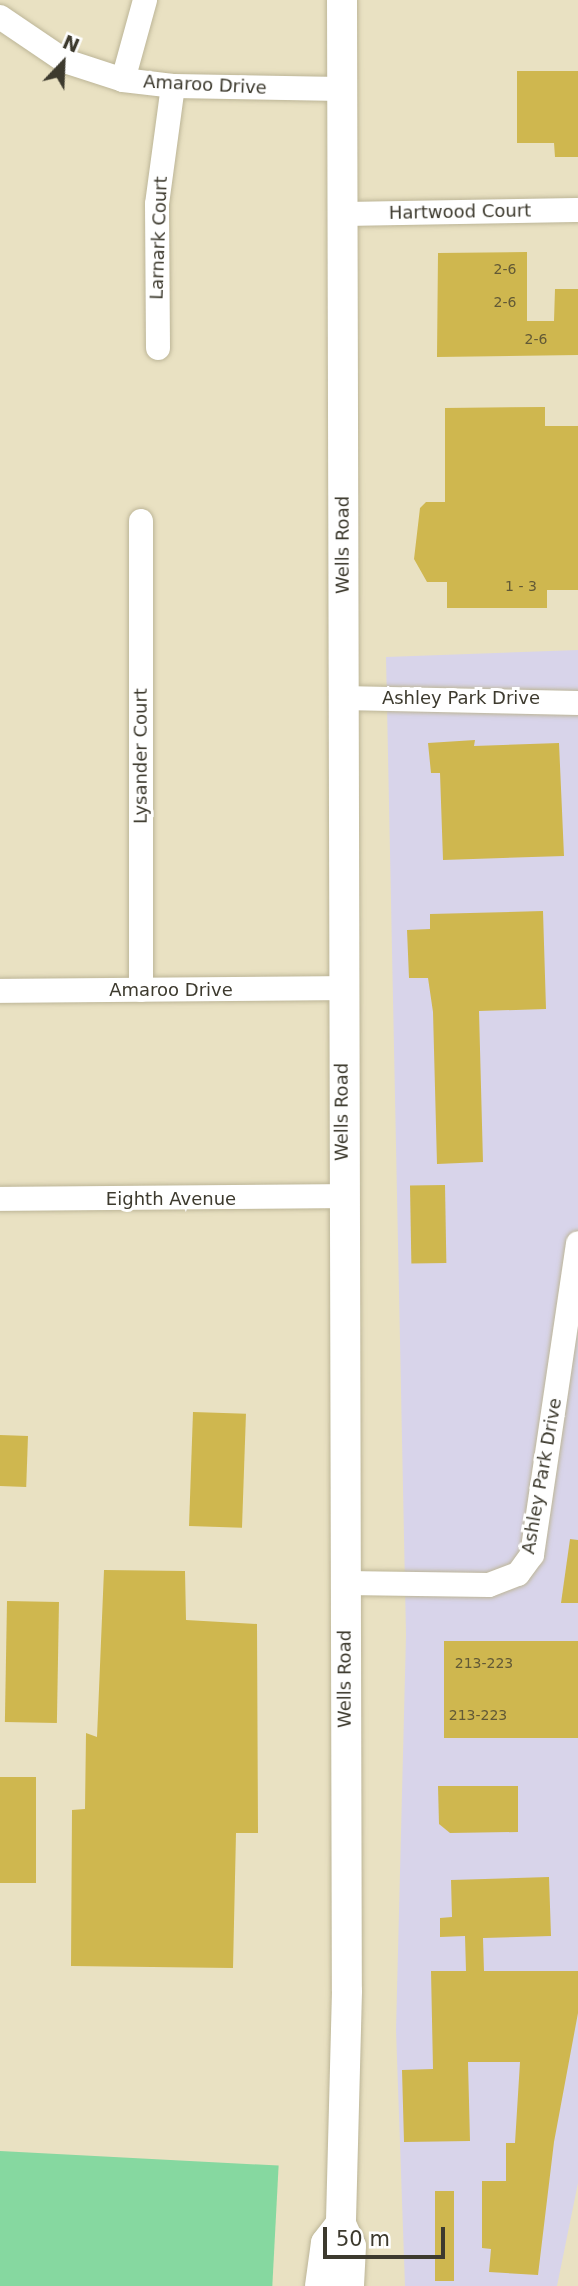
<!DOCTYPE html>
<html>
<head>
<meta charset="utf-8">
<style>
	body { margin:0 }
	#map { position:relative; width:578px; height:2286px; overflow:hidden; background:#e9e1c2; font-family:"DejaVu Sans",sans-serif }
	div>[style] { position:absolute }
	.commercial>* { inset:0; background:#d8d4ea }
	.green>* { inset:0; background:#86d8a0; transform-origin:0 0 }
	.building>* { inset:0; background:#cfb74f; transform-origin:0 0 }
	.roads { filter:drop-shadow(0 0 2px #bcb597) drop-shadow(0 0 2px #bcb597) }
	.minor>* { height:24px; margin:-12px; padding:0 12px; transform-origin:12px; border-radius:12px; background:#fff }
	.major>* { height:30px; margin:-15px; padding:0 15px; transform-origin:15px; border-radius:15px; background:#fff }
	span { translate:-50% -50%; white-space:nowrap; text-align:center; line-height:1.15; -webkit-text-stroke:6px #fff; paint-order:stroke }
	.number-label { font-size:14px; color:#625936 }
	.number-label span { -webkit-text-stroke-width:0 }
	.street-label { font-size:18px; color:#3d3a2e }
	.north { position:absolute; left:28px; top:28px; width:70px; height:70px; -webkit-text-stroke:5px #fff; paint-order:stroke; rotate:23deg; font-size:19px; font-weight:700; line-height:28px; text-align:center; color:#3d3a2e }
	.north::after { content:''; display:block; margin:auto; width:24px; height:32px; background:#3d3a2e; clip-path:polygon(50% 0,100% 100%,50% 72%,0 100%) }
	.scale { position:absolute; left:323px; top:2227px; width:122px; height:32px; box-sizing:border-box; border:4px solid #3d3a2e; border-top:0; padding-left:9px; font-size:21px; line-height:24px; white-space:nowrap; color:#3d3a2e; -webkit-text-stroke:5px #fff; paint-order:stroke }
</style>
</head>
<body>
<div id="map">
	<div class="commercial">
		<i style="clip-path:polygon(578px 650px,578px 2183px,557px 2286px,405px 2286px,396px 2030px,406px 1635px,386px 657px)"></i>
	</div>
	<div class="green">
		<i style="left:0;top:2151px;width:279px;height:135px;rotate:3deg"></i>
	</div>
	<div class="building">
		<i style="clip-path:polygon(517px 71px,578px 71px,578px 157px,555px 157px,554px 143px,517px 143px)"></i>
		<i style="clip-path:polygon(527px 252px,527px 321px,554px 321px,555px 289px,578px 289px,578px 355px,437px 357px,438px 253px)"></i>
		<i style="clip-path:polygon(545px 407px,545px 426px,578px 426px,578px 590px,547px 590px,547px 608px,447px 608px,447px 582px,427px 582px,414px 559px,420px 508px,426px 502px,445px 502px,445px 408px)"></i>
		<i style="clip-path:polygon(475px 740px,474px 746px,559px 743px,564px 856px,443px 860px,440px 773px,431px 773px,428px 743px)"></i>
		<i style="clip-path:polygon(543px 911px,546px 1009px,479px 1011px,483px 1162px,437px 1164px,433px 1012px,428px 978px,409px 978px,407px 930px,430px 929px,430px 914px)"></i>
		<i style="left:445px;top:1185px;width:78px;height:35px;rotate:89deg"></i>
		<i style="left:193px;top:1412px;width:53px;height:114px;rotate:2deg"></i>
		<i style="left:0;top:1435px;width:28px;height:51px;rotate:2deg"></i>
		<i style="clip-path:polygon(570px 1539px,578px 1540px,578px 1603px,561px 1603px)"></i>
		<i style="clip-path:polygon(104px 1570px,185px 1571px,186px 1620px,257px 1624px,258px 1833px,236px 1833px,233px 1968px,71px 1966px,72px 1810px,85px 1809px,86px 1733px,97px 1737px)"></i>
		<i style="left:7px;top:1601px;width:52px;height:121px;rotate:1deg"></i>
		<i style="left:578px;top:1641px;width:97px;height:134px;rotate:90deg"></i>
		<i style="left:0;top:1777px;width:36px;height:106px"></i>
		<i style="clip-path:polygon(438px 1786px,518px 1786px,518px 1832px,450px 1833px,439px 1824px)"></i>
		<i style="clip-path:polygon(549px 1877px,551px 1936px,483px 1938px,484px 1971px,578px 1971px,578px 2013px,554px 2142px,538px 2275px,489px 2272px,491px 2249px,482px 2248px,482px 2181px,506px 2181px,506px 2143px,515px 2143px,520px 2062px,468px 2062px,470px 2141px,404px 2142px,402px 2070px,433px 2069px,431px 1971px,466px 1971px,465px 1936px,440px 1937px,440px 1918px,452px 1917px,451px 1880px)"></i>
		<i style="left:435px;top:2191px;width:19px;height:90px"></i>
	</div>
	<div class="roads">
		<div class="minor">
			<i style="left:0;top:17px;width:78px;rotate:34.1deg"></i>
			<i style="left:65px;top:61px;width:61px;rotate:18.1deg"></i>
			<i style="left:123px;top:80px;width:50px;rotate:6.8deg"></i>
			<i style="left:173px;top:86px;width:169px;rotate:1deg"></i>
			<i style="left:123px;top:80px;width:83px;rotate:-74.6deg"></i>
			<i style="left:342px;top:214px;width:236px;rotate:-1deg"></i>
			<i style="left:158px;top:348px;width:144px;rotate:-90.4deg"></i>
			<i style="left:157px;top:204px;width:119px;rotate:-82.3deg"></i>
			<i style="left:141px;top:521px;width:469px;rotate:90deg"></i>
			<i style="left:343px;top:698px;width:235px;rotate:1.2deg"></i>
			<i style="left:0;top:991px;width:342px;rotate:-0.5deg"></i>
			<i style="left:0;top:1199px;width:342px;rotate:-0.5deg"></i>
			<i style="left:345px;top:1583px;width:144px;rotate:0.8deg"></i>
			<i style="left:489px;top:1585px;width:31px;rotate:-21deg"></i>
			<i style="left:518px;top:1574px;width:24px;rotate:-54deg"></i>
			<i style="left:532px;top:1555px;width:315px;rotate:-81.6deg"></i>
		</div>
		<div class="major">
			<i style="left:342px;top:0;width:1991px;rotate:89.86deg"></i>
			<i style="left:347px;top:1991px;width:233px;rotate:91.5deg"></i>
			<i style="left:341px;top:2224px;width:24px;rotate:66deg"></i>
			<i style="left:351px;top:2246px;width:40px;rotate:92.9deg"></i>
			<i style="left:320px;top:2286px;width:43px;rotate:-82.1deg"></i>
			<i style="left:326px;top:2243px;width:24px;rotate:-52deg"></i>
		</div>
	</div>
	<div class="number-label">
		<span style="left:505px;top:269px">2-6</span>
		<span style="left:505px;top:302px">2-6</span>
		<span style="left:536px;top:339px">2-6</span>
		<span style="left:521px;top:586px">1 - 3</span>
		<span style="left:484px;top:1663px">213-223</span>
		<span style="left:478px;top:1715px">213-223</span>
	</div>
	<div class="street-label">
		<span style="left:205px;top:85px;rotate:3deg">Amaroo Drive</span>
		<span style="left:460px;top:212px;rotate:-1deg">Hartwood Court</span>
		<span style="left:159px;top:238px;rotate:-88deg">Larnark Court</span>
		<span style="left:343px;top:545px;rotate:-90deg">Wells Road</span>
		<span style="left:461px;top:698px">Ashley Park Drive</span>
		<span style="left:141px;top:756px;rotate:-90deg">Lysander Court</span>
		<span style="left:171px;top:990px">Amaroo Drive</span>
		<span style="left:342px;top:1112px;rotate:-90deg">Wells Road</span>
		<span style="left:171px;top:1199px">Eighth Avenue</span>
		<span style="left:542px;top:1476px;rotate:-80deg">Ashley Park Drive</span>
		<span style="left:345px;top:1679px;rotate:-90deg">Wells Road</span>
	</div>
	<div class="north">N</div>
	<div class="scale">50 m</div>
</div>
</body>
</html>
